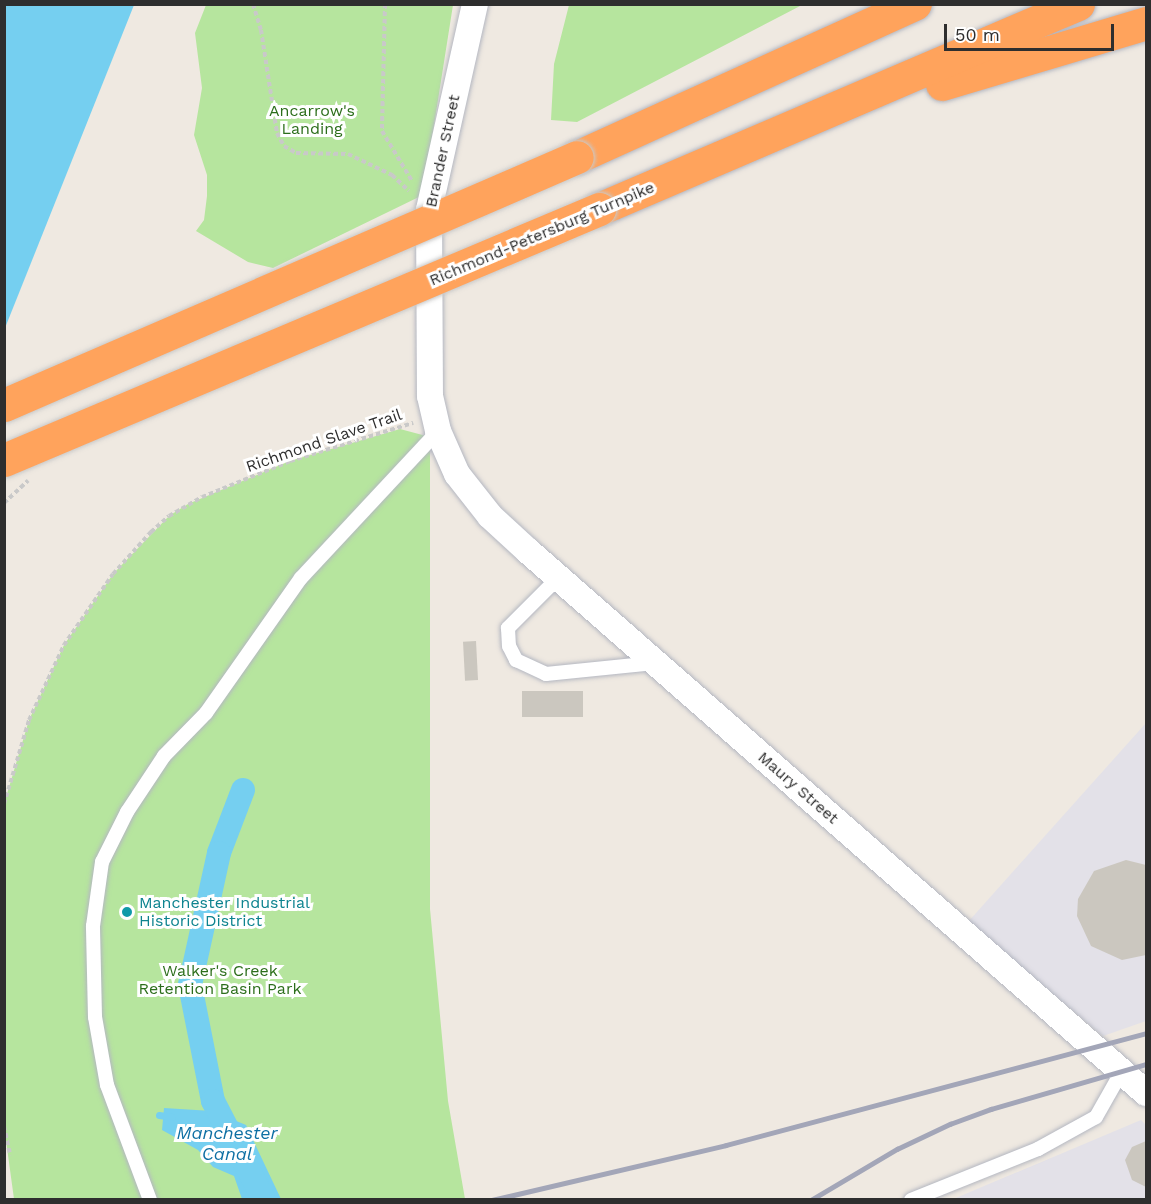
<!DOCTYPE html>
<html>
<head>
<meta charset="utf-8">
<style>
	body { margin:0 }
	#map { position:relative; width:1151px; height:1204px; overflow:hidden; background:#efe9e1; font-family:"Work Sans",sans-serif }
	div>[style] { position:absolute }
	.industrial>* { inset:0; background:#e3e1e8 }
	.green>* { inset:0; background:#b6e59e }
	.water>* { inset:0; background:#75cff0 }
	.stream>* { height:7px; margin:-3.5px; padding:0 3.5px; transform-origin:3.5px; border-radius:3.5px; background:#75cff0 }
	.canal>* { height:24px; margin:-12px; padding:0 12px; transform-origin:12px; border-radius:12px; background:#75cff0 }
	.building>* { inset:0; background:#cbc7bf; transform-origin:0 0 }
	.path>* { height:4px; margin-top:-2px; transform-origin:0; background:repeating-linear-gradient(90deg,#c9c9c9 0 4.5px,transparent 0 7.5px) }
	.roads { filter:drop-shadow(0 0 2px #b4b7c1) drop-shadow(0 0 2px #b4b7c1) }
	.lane>* { height:14px; margin:-7px; padding:0 7px; transform-origin:7px; border-radius:7px; background:#fff }
	.street>* { height:26px; margin:-13px; padding:0 13px; transform-origin:13px; border-radius:13px; background:#fff }
	.highway>* { height:33px; margin:-16.5px; padding:0 16.5px; transform-origin:16.5px; border-radius:16.5px; background:#ffa35c }
	.rail>* { height:4.5px; margin:-2.25px; padding:0 2.25px; transform-origin:2.25px; border-radius:2.25px; background:#a3a6b8 }
	.bridges { filter:drop-shadow(0 0 2px #c9c9c9) drop-shadow(0 0 2px #c9c9c9) }
	.highway-bridge>* { height:33px; margin:-16.5px; padding:0 16.5px; transform-origin:16.5px; border-radius:16.5px; background:#ffa35c }
	.dots>* { width:16px; height:16px; translate:-50% -50%; box-sizing:border-box; border:3px solid #fff; border-radius:50% }
	span { translate:-50% -50%; white-space:nowrap; text-align:center; line-height:1.15; -webkit-text-stroke:6px #fff; paint-order:stroke }
	.park-label { font-size:16px; color:#2c6e1b }
	.street-label { font-size:16px; color:#2e2e2e }
	.culture-label { font-size:16px; color:#0d838f }
	.left { translate:0 -50%; text-align:left }
	.water-label { font-size:18px; color:#0d6fa3; font-style:italic }
	.frame { position:absolute; inset:0; border:6px solid #2e2e2e; pointer-events:none }
	.scale { position:absolute; left:944px; top:24px; width:170px; height:27px; box-sizing:border-box; border:3px solid #2e2e2e; border-top:0; padding-left:8px; font-size:18px; line-height:21px; white-space:nowrap; color:#2e2e2e; -webkit-text-stroke:4px #fff; paint-order:stroke }
</style>
</head>
<body>
<div id="map">
	<div class="industrial">
		<i style="clip-path:polygon(1146px 723px,1146px 1021px,1103px 1036px,968px 922px)"></i>
		<i style="clip-path:polygon(1141px 1120px,1146px 1125px,1146px 1199px,951px 1200px)"></i>
	</div>
	<div class="green">
		<i style="clip-path:polygon(206px 5px,453px 5px,423px 195px,273px 268px,248px 262px,196px 231px,204px 220px,207px 196px,207px 175px,194px 135px,202px 88px,195px 33px)"></i>
		<i style="clip-path:polygon(569px 5px,569px 4px,802px 5px,577px 122px,551px 120px,554px 64px)"></i>
		<i style="clip-path:polygon(400px 429px,430px 437px,430px 909px,448px 1101px,465px 1199px,14px 1199px,4px 1126px,4px 804px,29px 720px,64px 645px,113px 574px,169px 516px,188px 504px,290px 461px)"></i>
	</div>
	<div class="water">
		<i style="clip-path:polygon(5px 4px,134px 5px,5px 328px,4px 5px)"></i>
		<i style="clip-path:polygon(164px 1108px,212px 1111px,246px 1125px,281px 1199px,242px 1199px,234px 1176px,213px 1167px,198px 1150px,162px 1130px)"></i>
	</div>
	<div class="stream">
		<i style="left:159px;top:1115px;width:13px;rotate:9deg"></i>
	</div>
	<div class="canal">
		<i style="left:243px;top:790px;width:67px;rotate:110.9deg"></i>
		<i style="left:219px;top:853px;width:135px;rotate:102.4deg"></i>
		<i style="left:190px;top:985px;width:118px;rotate:78.8deg"></i>
		<i style="left:213px;top:1101px;width:111px;rotate:62.7deg"></i>
	</div>
	<div class="building">
		<i style="left:476px;top:641px;width:39px;height:13px;rotate:87deg"></i>
		<i style="left:522px;top:691px;width:61px;height:26px"></i>
		<i style="clip-path:polygon(1126px 860px,1146px 865px,1146px 955px,1122px 960px,1091px 946px,1077px 916px,1078px 899px,1094px 871px)"></i>
		<i style="clip-path:polygon(1146px 1141px,1146px 1187px,1132px 1180px,1125px 1160px,1132px 1147px)"></i>
	</div>
	<div class="path">
		<i style="left:253px;top:4px;width:27px;rotate:73deg"></i>
		<i style="left:261px;top:30px;width:104px;rotate:81.2deg"></i>
		<i style="left:277px;top:133px;width:15px;rotate:62deg"></i>
		<i style="left:284px;top:146px;width:14px;rotate:30deg"></i>
		<i style="left:296px;top:153px;width:52px;rotate:1.1deg"></i>
		<i style="left:348px;top:154px;width:49px;rotate:25.5deg"></i>
		<i style="left:392px;top:175px;width:23px;rotate:43deg"></i>
		<i style="left:385px;top:4px;width:127px;rotate:91.4deg"></i>
		<i style="left:382px;top:131px;width:58px;rotate:59deg"></i>
		<i style="left:4px;top:503px;width:33px;rotate:-43deg"></i>
		<i style="left:4px;top:804px;width:88px;rotate:-73.4deg"></i>
		<i style="left:29px;top:720px;width:83px;rotate:-65deg"></i>
		<i style="left:64px;top:645px;width:86px;rotate:-55.4deg"></i>
		<i style="left:113px;top:574px;width:57px;rotate:-47.9deg"></i>
		<i style="left:151px;top:532px;width:24px;rotate:-42deg"></i>
		<i style="left:169px;top:516px;width:38px;rotate:-30deg"></i>
		<i style="left:202px;top:497px;width:95px;rotate:-22.2deg"></i>
		<i style="left:290px;top:461px;width:129px;rotate:-17.2deg"></i>
		<i style="left:4px;top:1126px;width:30px;rotate:78deg"></i>
	</div>
	<div class="roads">
		<div class="lane">
			<i style="left:558px;top:578px;width:71px;rotate:135deg"></i>
			<i style="left:508px;top:628px;width:18px;rotate:87deg"></i>
			<i style="left:509px;top:646px;width:16px;rotate:63deg"></i>
			<i style="left:516px;top:660px;width:33px;rotate:25deg"></i>
			<i style="left:546px;top:674px;width:109px;rotate:-5.8deg"></i>
			<i style="left:150px;top:1200px;width:123px;rotate:-110.5deg"></i>
			<i style="left:107px;top:1085px;width:69px;rotate:-100deg"></i>
			<i style="left:95px;top:1017px;width:91px;rotate:-91.3deg"></i>
			<i style="left:93px;top:926px;width:65px;rotate:-82deg"></i>
			<i style="left:102px;top:862px;width:56px;rotate:-63.4deg"></i>
			<i style="left:127px;top:812px;width:67px;rotate:-56.5deg"></i>
			<i style="left:164px;top:756px;width:60px;rotate:-45.7deg"></i>
			<i style="left:206px;top:713px;width:165px;rotate:-54.9deg"></i>
			<i style="left:301px;top:578px;width:201px;rotate:-47deg"></i>
			<i style="left:911px;top:1200px;width:137px;rotate:-21.9deg"></i>
			<i style="left:1038px;top:1149px;width:66px;rotate:-28.9deg"></i>
			<i style="left:1096px;top:1117px;width:53px;rotate:-60.5deg"></i>
		</div>
		<div class="street">
			<i style="left:475px;top:4px;width:211px;rotate:102.6deg"></i>
			<i style="left:429px;top:210px;width:186px;rotate:89.7deg"></i>
			<i style="left:430px;top:396px;width:36px;rotate:77deg"></i>
			<i style="left:438px;top:431px;width:47px;rotate:66.2deg"></i>
			<i style="left:457px;top:474px;width:53px;rotate:51.8deg"></i>
			<i style="left:490px;top:516px;width:52px;rotate:42.6deg"></i>
			<i style="left:528px;top:551px;width:822px;rotate:41.25deg"></i>
		</div>
		<div class="highway">
			<i style="left:942px;top:84px;width:213px;rotate:-16.6deg"></i>
			<i style="left:577px;top:157px;width:371px;rotate:-24.4deg"></i>
			<i style="left:599px;top:209px;width:521px;rotate:-23.17deg"></i>
		</div>
	</div>
	<div class="rail">
		<i style="left:492px;top:1200px;width:240px;rotate:-13.2deg"></i>
		<i style="left:726px;top:1145px;width:435px;rotate:-14.9deg"></i>
		<i style="left:811px;top:1200px;width:100px;rotate:-30.7deg"></i>
		<i style="left:897px;top:1149px;width:59px;rotate:-25.3deg"></i>
		<i style="left:950px;top:1124px;width:44px;rotate:-20.1deg"></i>
		<i style="left:991px;top:1109px;width:161px;rotate:-16.2deg"></i>
	</div>
	<div class="bridges">
		<div class="highway-bridge">
			<i style="left:4px;top:405px;width:624px;rotate:-23.4deg"></i>
			<i style="left:4px;top:460px;width:646px;rotate:-22.87deg"></i>
		</div>
	</div>
	<div class="dots">
		<i style="left:127px;top:912px;background:#0f9aa8"></i>
	</div>
	<div class="park-label">
		<span style="left:312px;top:120px">Ancarrow's<br>Landing</span>
		<span style="left:220px;top:980px">Walker's Creek<br>Retention Basin Park</span>
	</div>
	<div class="street-label">
		<span style="left:443px;top:151px;rotate:-78deg">Brander Street</span>
		<span style="left:542px;top:234px;rotate:-23deg">Richmond-Petersburg Turnpike</span>
		<span style="left:324px;top:441px;rotate:-19deg">Richmond Slave Trail</span>
		<span style="left:798px;top:788px;rotate:41deg">Maury Street</span>
	</div>
	<div class="culture-label">
		<span class="left" style="left:139px;top:912px">Manchester Industrial<br>Historic District</span>
	</div>
	<div class="water-label">
		<span style="left:227px;top:1144px">Manchester<br>Canal</span>
	</div>
	<div class="frame"></div>
	<div class="scale">50 m</div>
</div>
</body>
</html>
